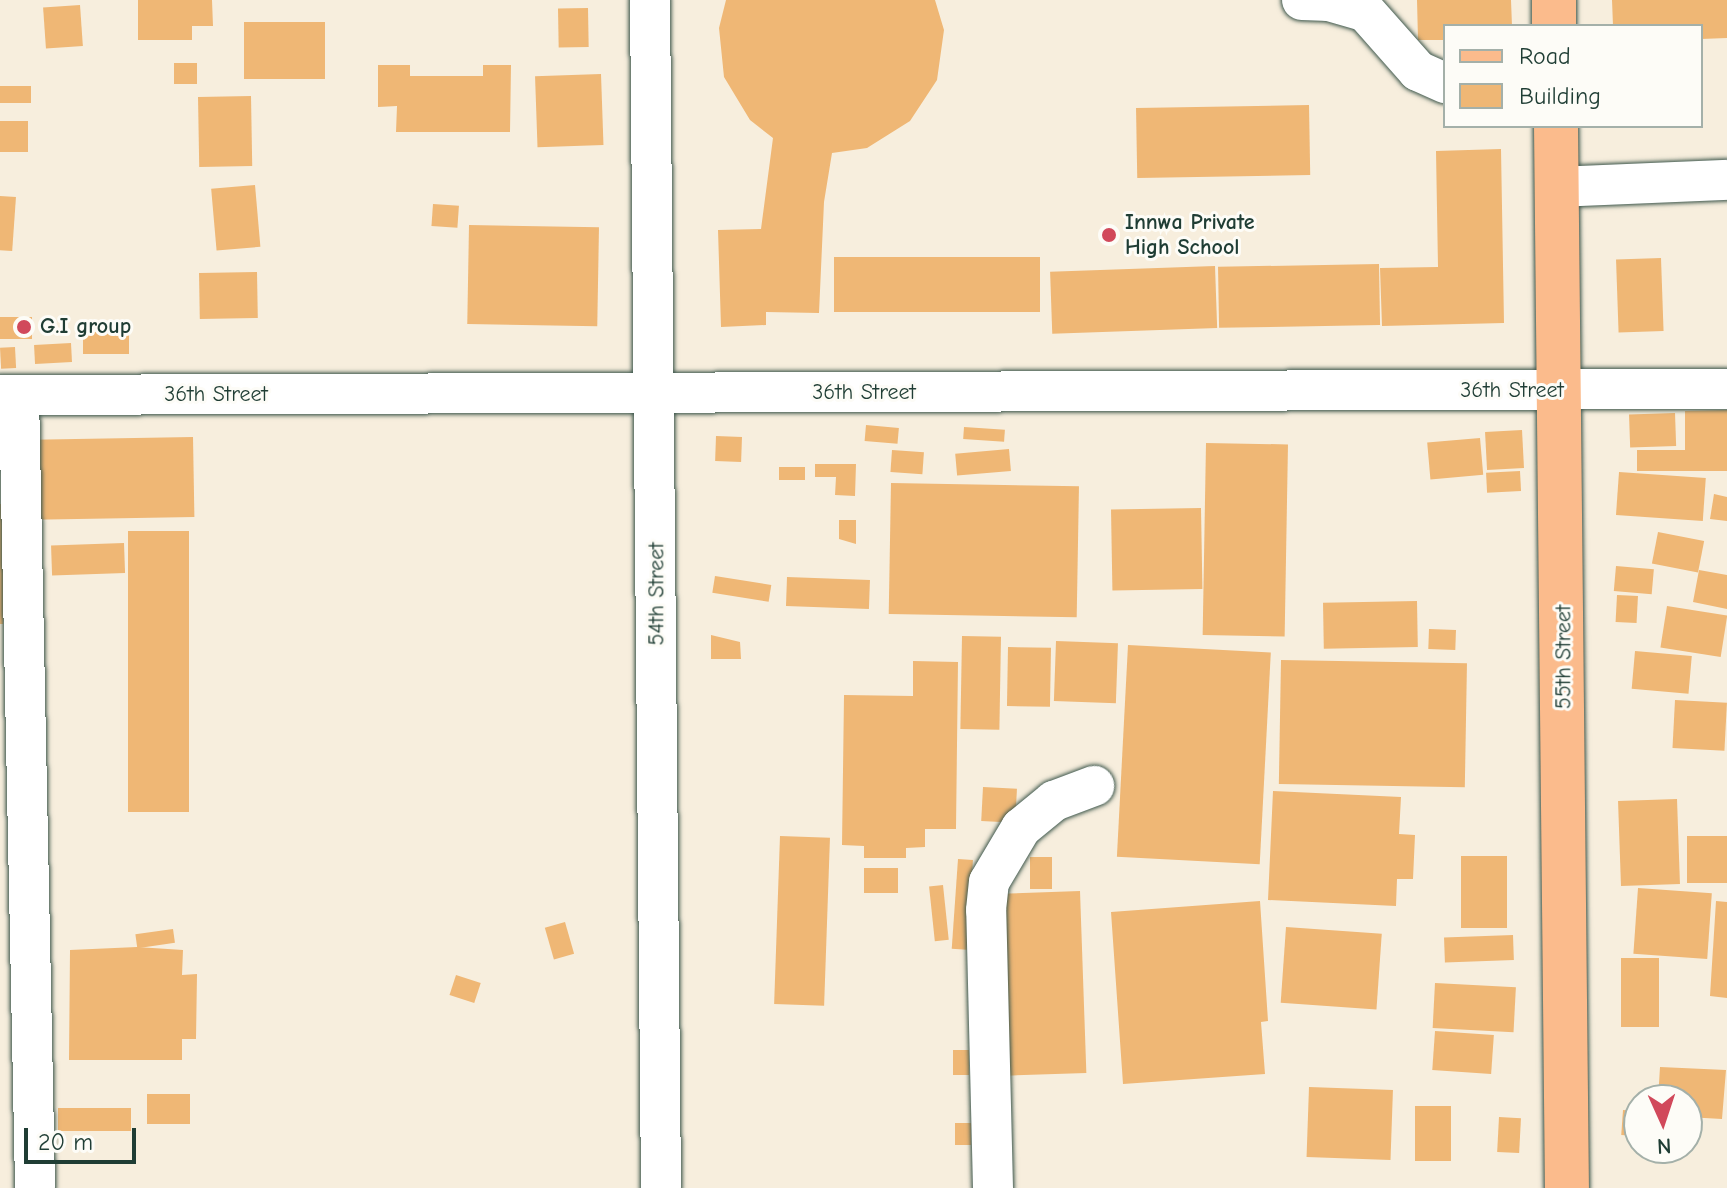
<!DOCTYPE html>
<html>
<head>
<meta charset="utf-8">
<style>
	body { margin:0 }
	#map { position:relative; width:1727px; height:1188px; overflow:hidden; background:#f7eedd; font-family:"Comic Neue",sans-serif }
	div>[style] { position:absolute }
	.building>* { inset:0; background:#efb775; transform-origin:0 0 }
	.roads { filter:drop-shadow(0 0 2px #3f584d) drop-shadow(0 0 2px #3f584d) }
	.minor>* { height:40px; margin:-20px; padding:0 20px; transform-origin:20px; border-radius:20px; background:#fff }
	.major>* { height:44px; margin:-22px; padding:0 22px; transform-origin:22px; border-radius:22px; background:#fbbb8c }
	.dots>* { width:22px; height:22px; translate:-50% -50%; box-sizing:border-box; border:4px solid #fdfcf7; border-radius:50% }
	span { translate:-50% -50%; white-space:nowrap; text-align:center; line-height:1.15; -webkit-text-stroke:6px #fdfcf7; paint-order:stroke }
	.poi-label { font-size:22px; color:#1f3d34; font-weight:700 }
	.left { translate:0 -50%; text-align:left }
	.street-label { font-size:22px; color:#1f3d34 }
	.legend { position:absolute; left:1443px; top:24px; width:260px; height:104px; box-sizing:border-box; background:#fdfcf7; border:2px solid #a4b0a9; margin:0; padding:10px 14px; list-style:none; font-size:24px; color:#1f3d34 }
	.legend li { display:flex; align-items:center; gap:16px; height:40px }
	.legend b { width:40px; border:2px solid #a4b0a9 }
	.north { position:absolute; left:1623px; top:1084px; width:80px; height:80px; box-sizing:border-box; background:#fdfcf7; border:2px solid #a4b0a9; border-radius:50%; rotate:177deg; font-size:22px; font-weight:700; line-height:32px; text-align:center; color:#1f3d34 }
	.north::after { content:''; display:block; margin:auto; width:28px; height:36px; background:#d1495b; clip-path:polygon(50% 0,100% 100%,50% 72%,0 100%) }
	.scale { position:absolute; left:24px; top:1128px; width:112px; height:36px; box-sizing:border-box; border:4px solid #1f3d34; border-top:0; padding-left:10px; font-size:24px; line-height:28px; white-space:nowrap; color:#1f3d34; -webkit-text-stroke:6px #fdfcf7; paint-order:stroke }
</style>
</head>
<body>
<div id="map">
	<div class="building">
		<i style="clip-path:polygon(138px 0,212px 0,213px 26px,192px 26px,192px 40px,138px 40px)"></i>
		<i style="clip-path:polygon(726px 0,935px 0,944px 30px,937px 80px,910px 121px,867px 148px,832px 153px,824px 202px,819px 313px,766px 312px,766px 325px,721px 327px,718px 230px,761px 229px,773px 138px,750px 120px,724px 77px,719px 28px)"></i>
		<i style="clip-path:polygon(1417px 0,1511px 0,1512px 26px,1445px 26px,1445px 40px,1418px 40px)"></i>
		<i style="clip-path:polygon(1612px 0,1727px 0,1727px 38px,1701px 39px,1701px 26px,1613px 26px)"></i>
		<i style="left:80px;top:5px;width:41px;height:37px;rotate:86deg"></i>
		<i style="left:588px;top:8px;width:39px;height:30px;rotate:89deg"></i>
		<i style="left:244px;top:22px;width:81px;height:57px"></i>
		<i style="left:174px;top:63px;width:23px;height:21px"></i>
		<i style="clip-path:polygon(378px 65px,410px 65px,410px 76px,483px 76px,483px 65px,511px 65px,510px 132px,396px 132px,397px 106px,378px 107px)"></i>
		<i style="left:601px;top:74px;width:71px;height:66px;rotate:88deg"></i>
		<i style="left:0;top:86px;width:31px;height:17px"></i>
		<i style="left:251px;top:96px;width:70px;height:53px;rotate:89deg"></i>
		<i style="left:1309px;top:105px;width:70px;height:173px;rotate:89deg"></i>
		<i style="left:0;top:121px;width:28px;height:31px"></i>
		<i style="clip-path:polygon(1501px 149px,1504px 323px,1382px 326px,1380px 268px,1438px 267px,1436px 151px)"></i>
		<i style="left:255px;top:185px;width:62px;height:44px;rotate:85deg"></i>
		<i style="left:0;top:196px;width:16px;height:54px;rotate:4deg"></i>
		<i style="left:433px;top:204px;width:26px;height:22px;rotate:4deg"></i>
		<i style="left:469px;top:225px;width:130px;height:99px;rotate:1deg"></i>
		<i style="left:1040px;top:257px;width:55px;height:206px;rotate:90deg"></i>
		<i style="left:1661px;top:258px;width:73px;height:45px;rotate:88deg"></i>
		<i style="left:1379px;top:264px;width:61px;height:161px;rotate:89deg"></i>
		<i style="left:1215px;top:266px;width:62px;height:165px;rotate:88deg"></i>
		<i style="left:257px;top:272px;width:46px;height:58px;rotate:89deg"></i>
		<i style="left:0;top:317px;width:32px;height:22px"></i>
		<i style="left:83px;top:332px;width:46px;height:22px"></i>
		<i style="left:71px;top:343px;width:19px;height:37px;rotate:87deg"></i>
		<i style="left:15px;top:347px;width:21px;height:15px;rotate:87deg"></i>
		<i style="clip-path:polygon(1727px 410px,1727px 471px,1637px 471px,1637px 450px,1685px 450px,1685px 411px)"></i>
		<i style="left:1675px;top:413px;width:33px;height:46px;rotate:88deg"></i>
		<i style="left:866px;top:425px;width:33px;height:16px;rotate:5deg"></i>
		<i style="left:964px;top:427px;width:41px;height:12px;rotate:4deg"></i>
		<i style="left:1522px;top:430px;width:38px;height:37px;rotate:87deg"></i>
		<i style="left:716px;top:436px;width:26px;height:25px;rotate:2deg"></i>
		<i style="left:193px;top:437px;width:80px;height:161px;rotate:89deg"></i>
		<i style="left:1480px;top:438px;width:37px;height:53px;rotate:85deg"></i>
		<i style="left:1206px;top:443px;width:82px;height:192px;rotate:1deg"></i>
		<i style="left:1009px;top:449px;width:22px;height:54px;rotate:85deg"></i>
		<i style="left:892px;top:450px;width:32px;height:22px;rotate:4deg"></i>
		<i style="clip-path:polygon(815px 464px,856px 464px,855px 496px,835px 495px,836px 477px,815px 477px)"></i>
		<i style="left:805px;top:467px;width:13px;height:26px;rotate:90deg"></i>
		<i style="left:1520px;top:471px;width:20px;height:34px;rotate:87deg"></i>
		<i style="left:1619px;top:472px;width:87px;height:43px;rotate:4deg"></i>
		<i style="left:891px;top:483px;width:188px;height:131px;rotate:1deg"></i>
		<i style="clip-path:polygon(1714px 494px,1727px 497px,1727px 521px,1710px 519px)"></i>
		<i style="clip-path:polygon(0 504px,6px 504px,3px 624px,0 624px)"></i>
		<i style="left:1201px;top:508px;width:81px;height:90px;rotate:89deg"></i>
		<i style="clip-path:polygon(839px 520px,856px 520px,856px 544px,839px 539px)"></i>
		<i style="left:189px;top:531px;width:281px;height:61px;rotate:90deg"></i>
		<i style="left:1658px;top:532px;width:47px;height:32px;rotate:11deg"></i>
		<i style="left:124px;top:543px;width:30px;height:73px;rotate:88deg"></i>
		<i style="left:1616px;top:566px;width:38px;height:25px;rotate:5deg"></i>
		<i style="clip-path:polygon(1699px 570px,1727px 575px,1727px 609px,1693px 602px)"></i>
		<i style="left:715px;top:576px;width:57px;height:17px;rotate:9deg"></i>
		<i style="left:787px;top:577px;width:83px;height:29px;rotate:2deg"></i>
		<i style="left:1617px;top:595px;width:21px;height:27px;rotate:3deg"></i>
		<i style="left:1417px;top:601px;width:46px;height:94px;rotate:89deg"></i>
		<i style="left:1667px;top:606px;width:61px;height:42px;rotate:9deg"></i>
		<i style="left:1429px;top:629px;width:27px;height:20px;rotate:2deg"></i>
		<i style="clip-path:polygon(711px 635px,740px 642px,741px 659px,711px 659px)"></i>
		<i style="left:962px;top:636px;width:39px;height:93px;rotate:1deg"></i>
		<i style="left:1056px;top:641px;width:62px;height:60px;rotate:2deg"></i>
		<i style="left:1128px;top:645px;width:143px;height:212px;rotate:3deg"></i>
		<i style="left:1008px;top:647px;width:43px;height:59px;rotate:1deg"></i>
		<i style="left:1635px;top:651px;width:57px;height:38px;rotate:5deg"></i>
		<i style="left:1281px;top:660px;width:186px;height:124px;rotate:1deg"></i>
		<i style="clip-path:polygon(913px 661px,958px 662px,956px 829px,925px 829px,925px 847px,906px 848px,906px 858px,864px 858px,864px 846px,842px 845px,844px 695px,913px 696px)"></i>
		<i style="left:1675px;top:700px;width:52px;height:48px;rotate:3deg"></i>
		<i style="left:983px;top:787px;width:34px;height:34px;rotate:3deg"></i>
		<i style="clip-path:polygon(1273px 791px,1401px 797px,1399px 834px,1415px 835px,1413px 879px,1397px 879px,1396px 906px,1268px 900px)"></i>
		<i style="left:1677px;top:799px;width:85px;height:59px;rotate:88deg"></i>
		<i style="left:780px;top:836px;width:50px;height:168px;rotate:2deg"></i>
		<i style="left:1727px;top:836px;width:47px;height:40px;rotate:90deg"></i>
		<i style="left:1461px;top:856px;width:46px;height:72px"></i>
		<i style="left:1030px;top:857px;width:22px;height:32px"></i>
		<i style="left:958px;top:859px;width:15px;height:90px;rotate:4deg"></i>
		<i style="left:864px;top:868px;width:34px;height:25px"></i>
		<i style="left:943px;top:885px;width:55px;height:14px;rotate:84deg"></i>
		<i style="left:1638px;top:888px;width:74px;height:66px;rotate:4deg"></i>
		<i style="left:1080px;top:891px;width:182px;height:79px;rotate:88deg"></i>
		<i style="clip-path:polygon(1260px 901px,1268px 1021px,1261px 1022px,1265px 1074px,1123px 1084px,1111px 912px)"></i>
		<i style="clip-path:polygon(1716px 901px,1727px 902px,1727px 998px,1710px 996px)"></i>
		<i style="left:565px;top:922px;width:33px;height:21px;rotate:74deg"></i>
		<i style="left:1286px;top:927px;width:96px;height:76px;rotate:4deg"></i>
		<i style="left:173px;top:929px;width:14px;height:38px;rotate:82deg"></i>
		<i style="left:1513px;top:935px;width:25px;height:69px;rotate:88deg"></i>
		<i style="clip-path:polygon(137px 947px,183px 950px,182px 975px,197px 974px,196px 1039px,182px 1039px,182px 1060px,69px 1060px,70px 950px)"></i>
		<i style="left:1621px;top:958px;width:38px;height:69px"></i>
		<i style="left:456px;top:975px;width:26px;height:21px;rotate:18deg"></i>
		<i style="left:1435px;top:983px;width:81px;height:45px;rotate:3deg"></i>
		<i style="left:1435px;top:1031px;width:59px;height:39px;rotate:4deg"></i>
		<i style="left:953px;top:1050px;width:16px;height:25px"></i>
		<i style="clip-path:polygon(1660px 1067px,1726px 1070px,1722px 1119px,1687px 1117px,1687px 1100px,1658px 1100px)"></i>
		<i style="left:1309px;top:1087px;width:84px;height:70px;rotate:2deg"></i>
		<i style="left:147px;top:1094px;width:43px;height:30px"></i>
		<i style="left:1451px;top:1106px;width:55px;height:36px;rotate:90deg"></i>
		<i style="left:58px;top:1108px;width:73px;height:23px"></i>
		<i style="left:1623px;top:1110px;width:16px;height:25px;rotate:4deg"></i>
		<i style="left:1499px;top:1117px;width:22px;height:35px;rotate:3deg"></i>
		<i style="left:955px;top:1123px;width:16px;height:22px"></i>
	</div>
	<div class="roads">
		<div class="minor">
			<i style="left:650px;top:0;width:1188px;rotate:89.47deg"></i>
			<i style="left:1302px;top:0;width:27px;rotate:2deg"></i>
			<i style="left:1329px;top:1px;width:37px;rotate:16deg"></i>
			<i style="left:1365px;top:11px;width:80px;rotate:48.5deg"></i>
			<i style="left:1418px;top:71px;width:30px;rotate:24deg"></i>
			<i style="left:1558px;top:187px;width:169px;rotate:-2.4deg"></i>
			<i style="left:0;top:395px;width:1727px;rotate:-0.2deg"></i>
			<i style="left:19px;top:395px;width:793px;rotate:88.84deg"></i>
			<i style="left:993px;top:1188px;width:278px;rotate:-91.4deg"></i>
			<i style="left:986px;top:910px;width:28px;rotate:-84deg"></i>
			<i style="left:989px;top:882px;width:63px;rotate:-59.3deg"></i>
			<i style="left:1021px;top:828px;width:43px;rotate:-39.3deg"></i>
			<i style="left:1054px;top:801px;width:43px;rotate:-20.6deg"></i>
		</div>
		<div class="major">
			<i style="left:1554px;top:0;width:26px;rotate:90deg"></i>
			<i style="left:1556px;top:126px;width:1062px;rotate:89.41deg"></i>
		</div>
	</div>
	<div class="dots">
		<i style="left:1109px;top:235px;background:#d1495b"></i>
		<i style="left:24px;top:327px;background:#d1495b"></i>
	</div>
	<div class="poi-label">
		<span class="left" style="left:1125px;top:235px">Innwa Private<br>High School</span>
		<span class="left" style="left:40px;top:327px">G.I group</span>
	</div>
	<div class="street-label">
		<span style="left:1512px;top:391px">36th Street</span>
		<span style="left:864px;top:393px">36th Street</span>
		<span style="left:216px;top:395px">36th Street</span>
		<span style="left:657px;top:594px;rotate:-90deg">54th Street</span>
		<span style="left:1564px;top:657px;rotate:-90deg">55th Street</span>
	</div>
	<ul class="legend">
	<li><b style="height:10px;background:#fbbb8c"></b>Road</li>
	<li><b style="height:22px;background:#efb775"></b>Building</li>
	</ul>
	<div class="north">N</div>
	<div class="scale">20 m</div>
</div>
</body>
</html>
